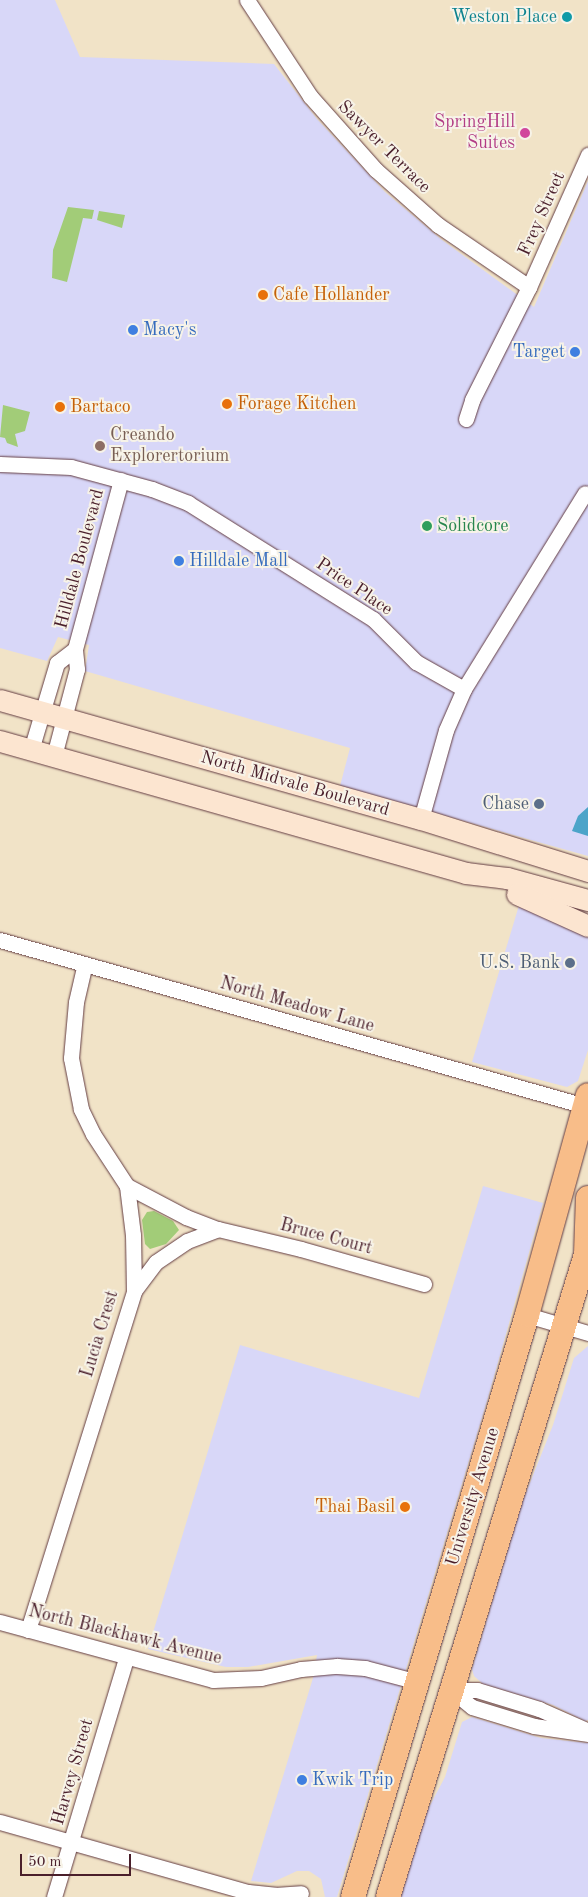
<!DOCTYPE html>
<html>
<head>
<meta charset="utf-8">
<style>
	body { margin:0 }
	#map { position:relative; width:588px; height:1897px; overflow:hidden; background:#f1e3c7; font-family:"Old Standard TT",serif }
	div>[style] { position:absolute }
	.built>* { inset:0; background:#d8d7f8 }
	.green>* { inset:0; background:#a2cc78 }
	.water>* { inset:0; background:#4ca4c9 }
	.roads { filter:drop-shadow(0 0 1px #633c42) drop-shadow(0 0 1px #633c42) }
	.street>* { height:15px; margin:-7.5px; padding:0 7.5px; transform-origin:7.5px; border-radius:7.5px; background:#fff }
	.secondary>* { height:21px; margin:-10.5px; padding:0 10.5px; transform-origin:10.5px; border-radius:10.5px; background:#fce5d0 }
	.primary>* { height:24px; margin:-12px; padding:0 12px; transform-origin:12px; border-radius:12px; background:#f8bd89 }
	.dots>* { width:14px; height:14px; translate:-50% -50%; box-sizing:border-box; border:2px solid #f7f3e8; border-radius:50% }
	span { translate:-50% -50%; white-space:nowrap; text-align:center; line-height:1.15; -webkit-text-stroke:4px #f7f3e8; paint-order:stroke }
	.culture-label { font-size:18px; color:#0d838f }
	.right { translate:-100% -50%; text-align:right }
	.hotel-label { font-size:18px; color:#b23c85 }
	.street-label { font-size:18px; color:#4a1f2b }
	.food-label { font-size:18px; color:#c56008 }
	.left { translate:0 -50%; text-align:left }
	.shop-label { font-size:18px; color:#366cbe }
	.education-label { font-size:18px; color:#785e54 }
	.leisure-label { font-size:18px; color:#27864d }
	.service-label { font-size:18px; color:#4e5e75 }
	.scale { position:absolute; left:20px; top:1854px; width:111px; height:22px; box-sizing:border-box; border:2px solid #4a1f2b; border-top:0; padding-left:6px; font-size:15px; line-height:18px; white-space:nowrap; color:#4a1f2b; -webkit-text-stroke:4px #f7f3e8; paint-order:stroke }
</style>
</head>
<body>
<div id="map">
	<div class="built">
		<i style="clip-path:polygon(0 0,55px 0,80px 57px,274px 64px,317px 119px,385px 192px,442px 240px,534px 307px,588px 181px,588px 856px,340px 786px,350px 748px,85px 671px,89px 645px,58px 637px,47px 661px,0 648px)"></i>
		<i style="clip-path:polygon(520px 902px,588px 933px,588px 1050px,578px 1081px,567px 1087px,472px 1062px)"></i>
		<i style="clip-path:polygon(483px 1186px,543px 1203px,487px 1401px,337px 1897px,325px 1897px,321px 1879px,309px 1871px,297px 1871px,271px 1883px,251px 1881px,313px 1678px,317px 1655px,248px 1667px,226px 1667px,148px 1649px,240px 1345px,419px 1398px)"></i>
		<i style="clip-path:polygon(588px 1346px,588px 1720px,585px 1721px,553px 1705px,483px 1684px,474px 1676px,472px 1669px,522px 1503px,553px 1425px,574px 1358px)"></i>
		<i style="clip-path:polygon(472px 1717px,541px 1738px,588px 1743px,588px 1897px,401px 1897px,427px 1811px,445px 1777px,462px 1722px)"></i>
	</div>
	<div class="green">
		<i style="clip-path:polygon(68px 207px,94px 210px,92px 219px,83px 218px,67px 282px,52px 278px,53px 250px)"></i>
		<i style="clip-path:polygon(99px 211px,125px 215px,122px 228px,97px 220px)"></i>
		<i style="clip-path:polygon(3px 405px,30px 412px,25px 431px,15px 434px,18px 447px,7px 443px,5px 438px,0 437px)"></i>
		<i style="clip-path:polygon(154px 1211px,173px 1221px,179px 1230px,166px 1244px,150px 1249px,145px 1244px,142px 1220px,147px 1212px)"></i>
	</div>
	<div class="water">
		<i style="clip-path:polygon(588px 807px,588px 836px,572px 831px,578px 816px)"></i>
	</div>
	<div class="roads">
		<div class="street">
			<i style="left:247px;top:0;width:115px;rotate:56.7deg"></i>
			<i style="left:310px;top:96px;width:99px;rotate:48.3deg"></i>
			<i style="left:376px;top:170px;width:83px;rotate:41.6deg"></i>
			<i style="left:438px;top:225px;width:110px;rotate:34.3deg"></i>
			<i style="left:466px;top:419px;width:20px;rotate:-72deg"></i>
			<i style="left:472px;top:400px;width:127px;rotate:-63.2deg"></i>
			<i style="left:529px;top:287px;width:145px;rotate:-65.9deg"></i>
			<i style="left:0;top:464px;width:71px;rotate:2.4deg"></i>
			<i style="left:71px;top:467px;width:84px;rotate:15.2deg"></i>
			<i style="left:152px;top:489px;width:39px;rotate:21deg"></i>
			<i style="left:188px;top:503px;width:218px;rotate:32.1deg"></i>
			<i style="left:373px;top:619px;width:61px;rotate:45deg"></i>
			<i style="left:416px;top:662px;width:55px;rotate:29.4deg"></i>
			<i style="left:31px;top:750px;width:91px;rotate:-73.4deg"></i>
			<i style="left:57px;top:663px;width:23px;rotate:-38deg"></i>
			<i style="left:54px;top:756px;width:90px;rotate:-75.2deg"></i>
			<i style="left:77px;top:669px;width:20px;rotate:-96deg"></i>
			<i style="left:75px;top:649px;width:175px;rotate:-74.8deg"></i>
			<i style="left:421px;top:819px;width:92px;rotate:-74.3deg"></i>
			<i style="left:446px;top:730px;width:45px;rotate:-66.3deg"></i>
			<i style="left:464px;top:689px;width:230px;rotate:-58.3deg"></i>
			<i style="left:0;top:940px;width:608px;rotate:15.84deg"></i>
			<i style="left:127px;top:1186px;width:67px;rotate:27.7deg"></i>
			<i style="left:186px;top:1217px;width:34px;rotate:21deg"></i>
			<i style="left:218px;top:1229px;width:85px;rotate:13.5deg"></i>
			<i style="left:301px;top:1249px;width:128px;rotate:15.9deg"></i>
			<i style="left:134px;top:1291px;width:36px;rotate:-53deg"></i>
			<i style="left:156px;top:1262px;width:37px;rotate:-34deg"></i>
			<i style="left:187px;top:1241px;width:33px;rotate:-21deg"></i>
			<i style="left:527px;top:1315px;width:64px;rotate:16.4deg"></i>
			<i style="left:0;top:1622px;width:221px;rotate:15.2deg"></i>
			<i style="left:213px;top:1680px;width:48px;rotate:-2.4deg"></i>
			<i style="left:261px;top:1678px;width:41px;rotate:-12.7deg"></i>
			<i style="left:301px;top:1669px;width:36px;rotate:-5deg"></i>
			<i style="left:337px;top:1666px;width:28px;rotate:4deg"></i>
			<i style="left:365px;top:1668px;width:55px;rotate:14.8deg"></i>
			<i style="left:28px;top:1630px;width:355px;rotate:-72.6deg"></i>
			<i style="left:134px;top:1291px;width:56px;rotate:-91deg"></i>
			<i style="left:133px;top:1235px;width:49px;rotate:-97deg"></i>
			<i style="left:127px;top:1186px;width:62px;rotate:-123.2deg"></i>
			<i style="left:93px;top:1134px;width:28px;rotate:-116deg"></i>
			<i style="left:81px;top:1109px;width:52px;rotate:-101.1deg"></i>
			<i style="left:71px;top:1058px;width:56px;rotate:-84.9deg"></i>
			<i style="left:76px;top:1002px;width:39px;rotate:-77deg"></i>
			<i style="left:451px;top:1690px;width:27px;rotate:39deg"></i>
			<i style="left:472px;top:1707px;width:65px;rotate:17deg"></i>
			<i style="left:534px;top:1726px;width:55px;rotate:8.4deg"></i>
			<i style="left:451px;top:1690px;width:26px"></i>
			<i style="left:477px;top:1690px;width:65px;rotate:17deg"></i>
			<i style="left:539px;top:1709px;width:49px;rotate:24deg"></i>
			<i style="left:0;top:1822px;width:258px;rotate:15.8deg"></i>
			<i style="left:248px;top:1892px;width:27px;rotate:6deg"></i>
			<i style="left:275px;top:1895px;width:26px;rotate:-4deg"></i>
			<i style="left:54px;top:1897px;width:250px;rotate:-73.2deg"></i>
		</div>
		<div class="secondary">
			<i style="left:0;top:700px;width:437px;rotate:15.8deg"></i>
			<i style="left:421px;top:819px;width:175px;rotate:17.3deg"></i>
			<i style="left:0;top:741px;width:484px;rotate:15.8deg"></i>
			<i style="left:466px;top:873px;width:41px;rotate:7deg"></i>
			<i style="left:507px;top:878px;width:84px;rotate:15.2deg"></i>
			<i style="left:517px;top:894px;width:78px;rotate:24.3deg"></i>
		</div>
		<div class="primary">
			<i style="left:586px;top:1255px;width:57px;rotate:-88deg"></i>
			<i style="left:353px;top:1897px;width:607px;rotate:-73.35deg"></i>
			<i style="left:527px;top:1315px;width:228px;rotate:-74.5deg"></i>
			<i style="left:388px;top:1897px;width:679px;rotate:-72.87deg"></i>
		</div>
	</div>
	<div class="dots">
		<i style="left:567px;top:17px;background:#0f9aa8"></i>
		<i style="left:525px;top:133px;background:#d1479c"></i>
		<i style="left:263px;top:295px;background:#e8710a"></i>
		<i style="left:133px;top:330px;background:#3f7fe0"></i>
		<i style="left:575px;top:352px;background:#3f7fe0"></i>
		<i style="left:227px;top:404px;background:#e8710a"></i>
		<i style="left:60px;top:407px;background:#e8710a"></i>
		<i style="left:100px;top:446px;background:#8d6e63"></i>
		<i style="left:427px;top:526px;background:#2e9e5b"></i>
		<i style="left:179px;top:561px;background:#3f7fe0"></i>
		<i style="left:539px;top:804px;background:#5c6f8a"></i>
		<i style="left:570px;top:963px;background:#5c6f8a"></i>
		<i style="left:405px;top:1507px;background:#e8710a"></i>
		<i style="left:302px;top:1780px;background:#3f7fe0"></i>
	</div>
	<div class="culture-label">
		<span class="right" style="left:557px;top:17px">Weston Place</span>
	</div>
	<div class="hotel-label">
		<span class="right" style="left:515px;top:133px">SpringHill<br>Suites</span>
	</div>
	<div class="street-label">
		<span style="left:384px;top:147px;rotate:45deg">Sawyer Terrace</span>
		<span style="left:542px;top:214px;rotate:-66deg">Frey Street</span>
		<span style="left:80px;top:559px;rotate:-75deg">Hilldale Boulevard</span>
		<span style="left:354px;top:587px;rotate:34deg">Price Place</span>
		<span style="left:295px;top:784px;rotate:16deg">North Midvale Boulevard</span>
		<span style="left:297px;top:1005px;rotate:16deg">North Meadow Lane</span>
		<span style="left:326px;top:1237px;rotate:15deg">Bruce Court</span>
		<span style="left:100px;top:1334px;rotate:-73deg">Lucia Crest</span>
		<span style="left:473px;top:1497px;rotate:-73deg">University Avenue</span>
		<span style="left:125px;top:1635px;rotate:14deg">North Blackhawk Avenue</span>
		<span style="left:73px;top:1772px;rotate:-74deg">Harvey Street</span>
	</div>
	<div class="food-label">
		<span class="left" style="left:273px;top:295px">Cafe Hollander</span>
		<span class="left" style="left:237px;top:404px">Forage Kitchen</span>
		<span class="left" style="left:70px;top:407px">Bartaco</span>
		<span class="right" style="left:395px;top:1507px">Thai Basil</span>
	</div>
	<div class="shop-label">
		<span class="left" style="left:143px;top:330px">Macy's</span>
		<span class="right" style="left:565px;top:352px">Target</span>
		<span class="left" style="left:189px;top:561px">Hilldale Mall</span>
		<span class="left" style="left:312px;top:1780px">Kwik Trip</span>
	</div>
	<div class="education-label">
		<span class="left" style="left:110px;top:446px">Creando<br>Explorertorium</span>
	</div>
	<div class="leisure-label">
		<span class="left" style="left:437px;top:526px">Solidcore</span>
	</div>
	<div class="service-label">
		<span class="right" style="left:529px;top:804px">Chase</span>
		<span class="right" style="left:560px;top:963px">U.S. Bank</span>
	</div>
	<div class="scale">50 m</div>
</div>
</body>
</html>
